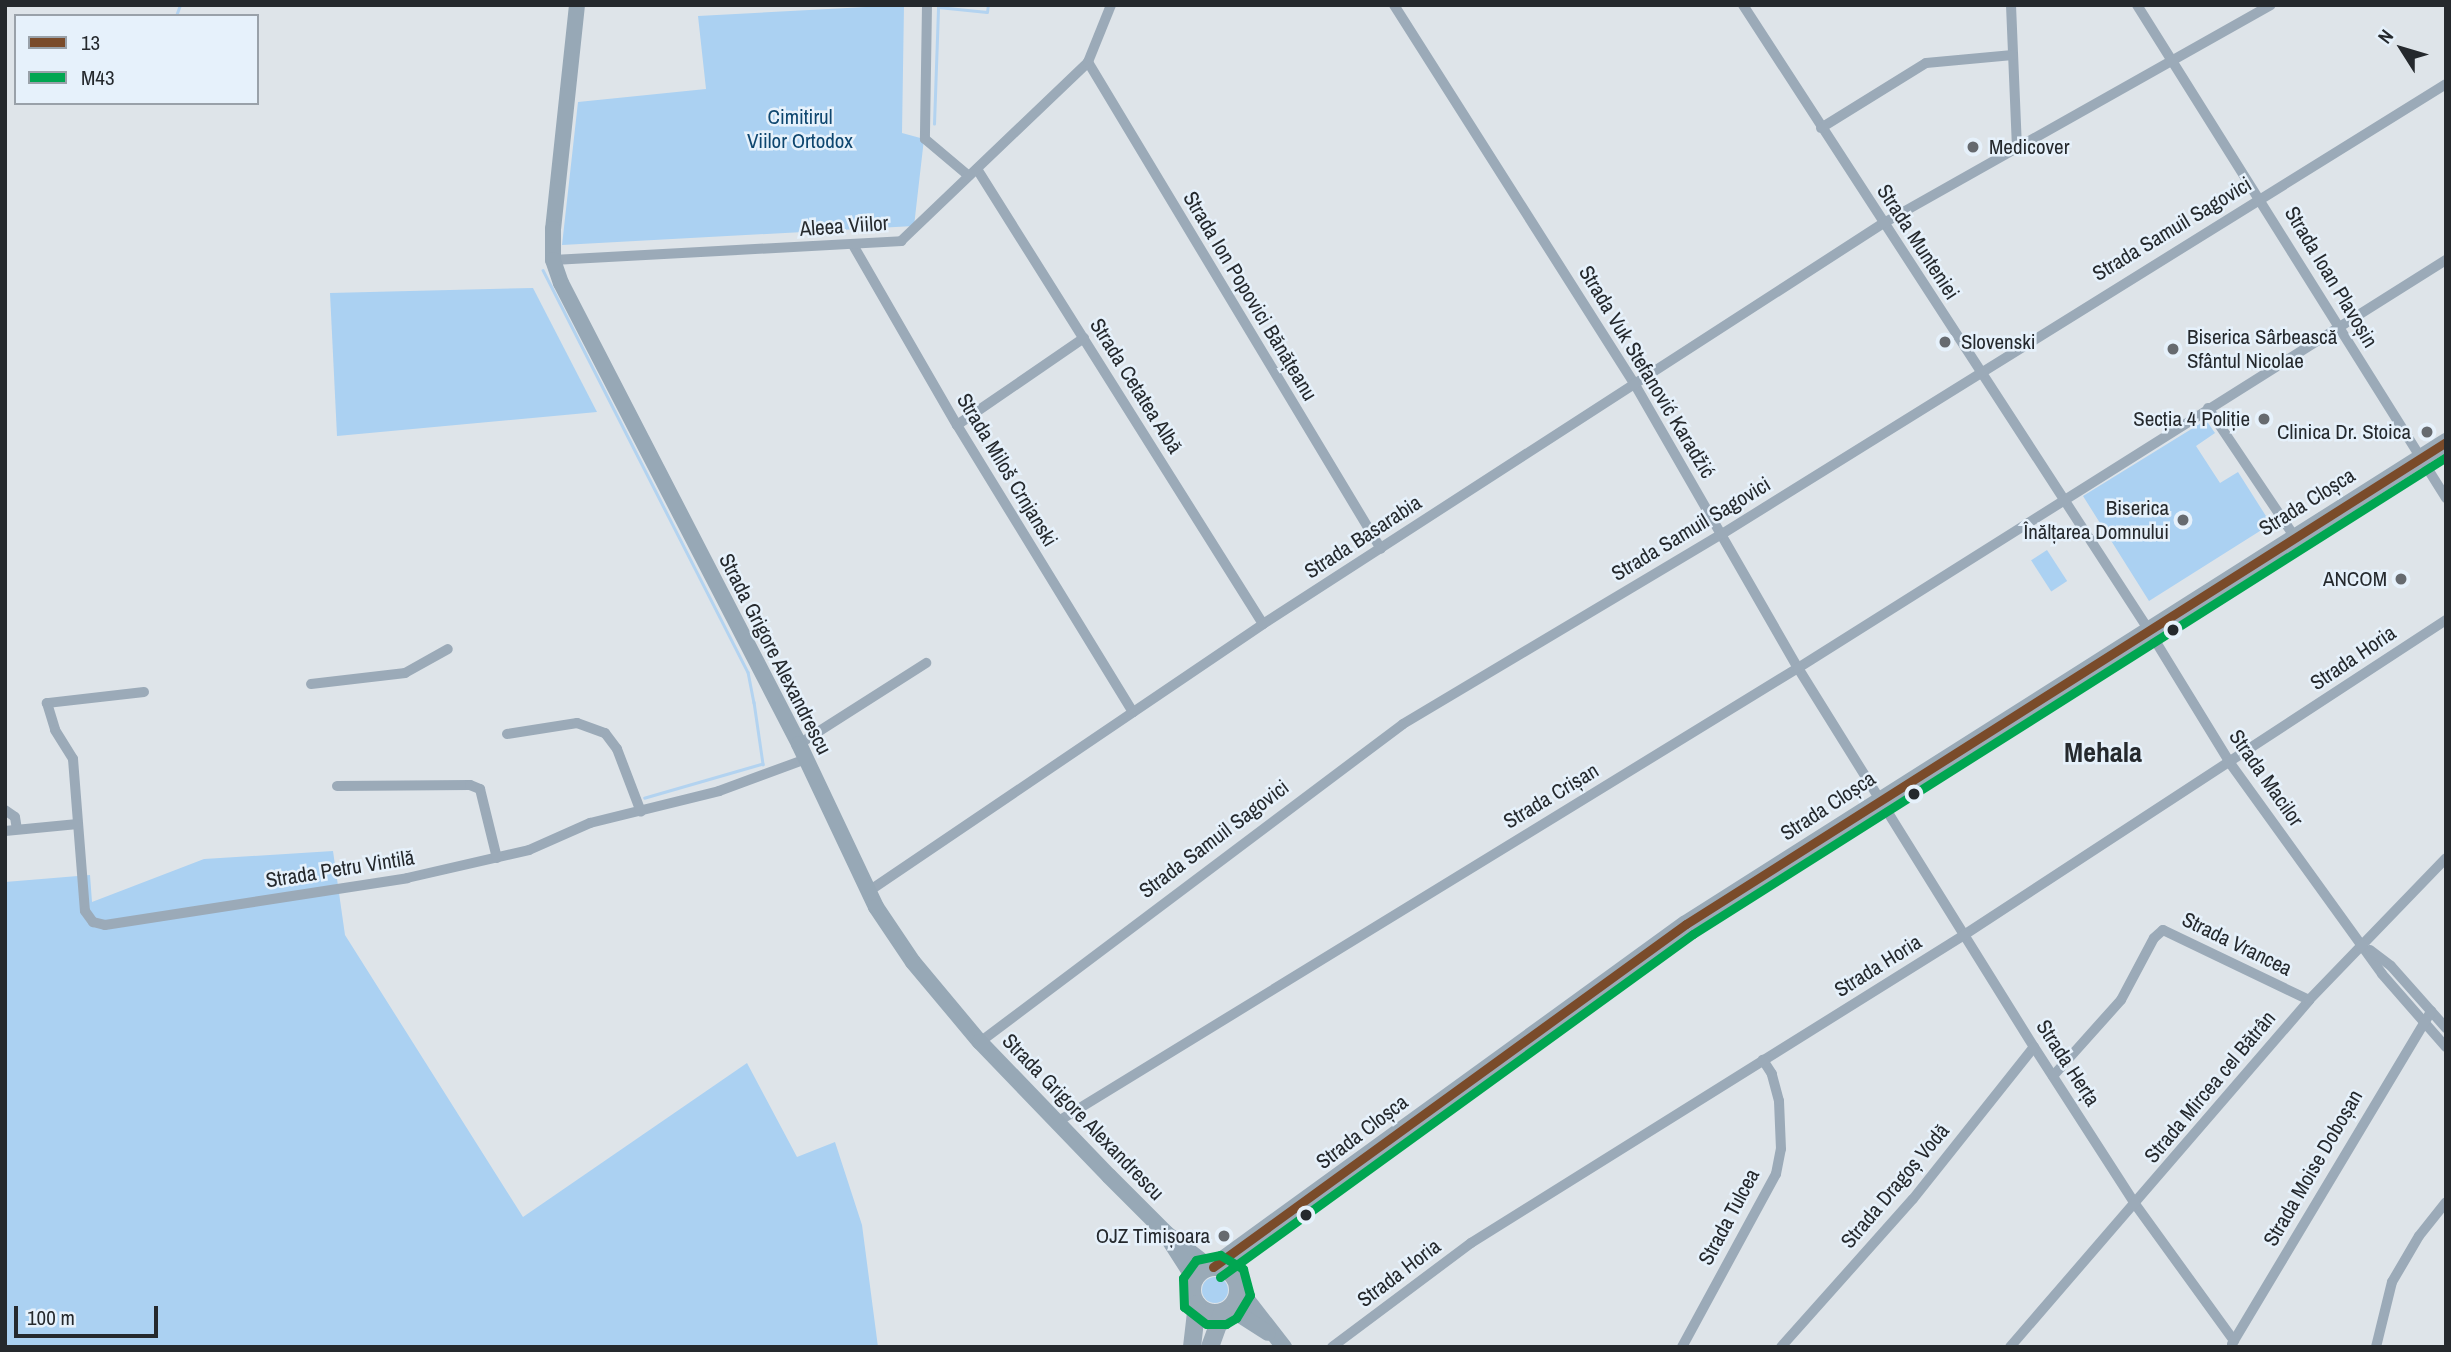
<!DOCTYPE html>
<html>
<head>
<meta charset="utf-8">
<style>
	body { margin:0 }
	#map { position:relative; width:2451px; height:1352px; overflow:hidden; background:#dee4e9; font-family:"Archivo Narrow",sans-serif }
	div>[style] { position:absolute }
	.green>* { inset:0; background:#abd1f2; transform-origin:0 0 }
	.round { border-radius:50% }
	.stream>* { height:2.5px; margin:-1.25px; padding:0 1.25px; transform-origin:1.25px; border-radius:1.25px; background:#b3d3f0 }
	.street>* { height:10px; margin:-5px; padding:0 5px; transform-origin:5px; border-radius:5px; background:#9baab8 }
	.secondary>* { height:16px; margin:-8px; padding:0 8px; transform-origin:8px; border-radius:8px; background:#97a8b6 }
	.primary>* { height:18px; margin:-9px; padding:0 9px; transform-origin:9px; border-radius:9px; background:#9aaab7 }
	.primary>.ring { margin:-9px; padding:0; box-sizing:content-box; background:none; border:18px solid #9aaab7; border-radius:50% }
	.bus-1>* { height:9px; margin:-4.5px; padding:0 4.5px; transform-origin:4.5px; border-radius:4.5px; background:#7a4b2a }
	.bus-2>* { height:9px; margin:-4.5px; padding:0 4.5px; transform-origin:4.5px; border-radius:4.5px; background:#00a651 }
	.dots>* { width:19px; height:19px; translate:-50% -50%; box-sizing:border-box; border:4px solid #e6f1fb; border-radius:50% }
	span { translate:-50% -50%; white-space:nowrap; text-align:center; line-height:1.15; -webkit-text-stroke:5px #e6f1fb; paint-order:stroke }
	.park-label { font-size:21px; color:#0e466f }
	.poi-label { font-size:21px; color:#25292d }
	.left { translate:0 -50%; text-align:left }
	.right { translate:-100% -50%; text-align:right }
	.street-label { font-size:21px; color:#25292d }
	.district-label { font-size:28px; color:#25292d; font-weight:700 }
	.frame { position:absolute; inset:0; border:7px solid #25292d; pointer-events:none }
	.legend { position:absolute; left:14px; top:14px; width:245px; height:91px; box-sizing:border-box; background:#e6f1fb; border:2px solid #99a1a9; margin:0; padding:9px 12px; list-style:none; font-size:21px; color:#25292d }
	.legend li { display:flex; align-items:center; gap:14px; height:35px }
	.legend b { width:35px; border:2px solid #99a1a9 }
	.north { position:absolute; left:2367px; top:14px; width:70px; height:70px; -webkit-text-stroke:5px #e6f1fb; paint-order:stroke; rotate:307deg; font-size:19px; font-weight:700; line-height:28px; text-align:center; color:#25292d }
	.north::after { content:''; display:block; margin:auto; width:24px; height:32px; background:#25292d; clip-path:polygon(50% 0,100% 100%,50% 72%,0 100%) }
	.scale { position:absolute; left:14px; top:1306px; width:144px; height:32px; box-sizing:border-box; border:4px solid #25292d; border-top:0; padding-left:9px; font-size:21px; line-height:24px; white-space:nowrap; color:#25292d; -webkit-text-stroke:5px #e6f1fb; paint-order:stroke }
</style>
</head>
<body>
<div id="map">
	<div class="green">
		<i style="clip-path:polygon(904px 5px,902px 133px,924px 139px,914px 226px,562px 245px,578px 102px,706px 89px,698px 16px)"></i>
		<i style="clip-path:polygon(533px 288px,597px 412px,337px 436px,330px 293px)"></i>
		<i style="clip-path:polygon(2206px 420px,2215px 433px,2196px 446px,2220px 483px,2238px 472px,2271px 524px,2149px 601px,2083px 496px)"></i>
		<i style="left:2047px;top:550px;width:37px;height:19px;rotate:57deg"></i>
		<i style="clip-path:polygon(333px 851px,345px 935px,523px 1217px,747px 1063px,797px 1157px,835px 1142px,862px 1225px,878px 1347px,5px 1347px,5px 882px,90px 875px,92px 902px,204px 859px)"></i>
		<i class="round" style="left:1202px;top:1277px;width:26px;height:26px"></i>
	</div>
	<div class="stream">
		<i style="left:176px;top:16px;width:12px;rotate:-70deg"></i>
		<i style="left:934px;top:124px;width:117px;rotate:-88deg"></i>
		<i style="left:938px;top:7px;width:49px;rotate:5.8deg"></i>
		<i style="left:987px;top:12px;width:7px;rotate:-82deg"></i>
		<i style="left:543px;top:270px;width:451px;rotate:63deg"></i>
		<i style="left:748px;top:672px;width:31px;rotate:79deg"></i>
		<i style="left:754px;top:702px;width:63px;rotate:81.7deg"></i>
		<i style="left:763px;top:764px;width:123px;rotate:163.9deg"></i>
	</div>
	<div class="street">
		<i style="left:927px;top:5px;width:134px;rotate:90.9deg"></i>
		<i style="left:925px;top:139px;width:57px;rotate:40.1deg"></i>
		<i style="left:1394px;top:5px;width:448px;rotate:57.6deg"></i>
		<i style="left:1634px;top:383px;width:329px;rotate:60.1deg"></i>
		<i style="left:1798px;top:668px;width:446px;rotate:58.1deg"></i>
		<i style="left:2034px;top:1047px;width:187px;rotate:57.2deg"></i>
		<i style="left:2135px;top:1204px;width:169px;rotate:54.1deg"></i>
		<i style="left:1743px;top:5px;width:744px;rotate:57.01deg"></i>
		<i style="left:2148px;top:629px;width:157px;rotate:58.5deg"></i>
		<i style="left:2230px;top:763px;width:260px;rotate:54.2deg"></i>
		<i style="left:2382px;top:974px;width:97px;rotate:48.8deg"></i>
		<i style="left:2011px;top:5px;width:142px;rotate:87.6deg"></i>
		<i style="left:2137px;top:5px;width:582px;rotate:57.92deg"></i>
		<i style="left:1088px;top:62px;width:568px;rotate:58.97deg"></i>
		<i style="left:1821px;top:128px;width:123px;rotate:-31.8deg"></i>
		<i style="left:1926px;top:63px;width:87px;rotate:-5.3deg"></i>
		<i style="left:977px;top:169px;width:537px;rotate:57.85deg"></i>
		<i style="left:853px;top:245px;width:208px;rotate:60deg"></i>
		<i style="left:957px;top:425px;width:337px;rotate:58.5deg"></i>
		<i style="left:553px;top:260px;width:349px;rotate:-3.1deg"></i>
		<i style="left:901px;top:241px;width:259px;rotate:-43.7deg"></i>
		<i style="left:1088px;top:62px;width:61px;rotate:-68deg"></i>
		<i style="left:2208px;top:408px;width:154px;rotate:56.1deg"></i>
		<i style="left:957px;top:425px;width:154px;rotate:-34.4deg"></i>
		<i style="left:311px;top:684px;width:95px;rotate:-6.7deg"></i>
		<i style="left:405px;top:673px;width:49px;rotate:-29.2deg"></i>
		<i style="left:144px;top:692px;width:98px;rotate:173.5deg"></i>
		<i style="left:47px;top:703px;width:28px;rotate:73deg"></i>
		<i style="left:55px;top:730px;width:34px;rotate:58deg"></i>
		<i style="left:73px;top:759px;width:152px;rotate:85.5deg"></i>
		<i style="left:85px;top:911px;width:14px;rotate:54deg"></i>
		<i style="left:93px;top:922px;width:12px;rotate:14deg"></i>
		<i style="left:105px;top:925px;width:306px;rotate:-8.8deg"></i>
		<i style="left:407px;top:878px;width:125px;rotate:-12.9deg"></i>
		<i style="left:529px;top:850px;width:67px;rotate:-23.9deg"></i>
		<i style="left:590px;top:823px;width:133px;rotate:-13.9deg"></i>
		<i style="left:719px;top:791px;width:93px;rotate:-20.2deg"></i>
		<i style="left:507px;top:734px;width:71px;rotate:-8.9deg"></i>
		<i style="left:577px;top:723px;width:30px;rotate:20deg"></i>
		<i style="left:605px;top:733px;width:20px;rotate:53deg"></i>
		<i style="left:617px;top:749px;width:67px;rotate:69.1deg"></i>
		<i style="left:799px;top:744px;width:151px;rotate:-32.5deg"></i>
		<i style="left:337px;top:786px;width:133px;rotate:-0.4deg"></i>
		<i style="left:470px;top:785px;width:11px;rotate:22deg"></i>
		<i style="left:480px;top:789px;width:71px;rotate:76.2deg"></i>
		<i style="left:5px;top:810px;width:12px;rotate:35deg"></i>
		<i style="left:15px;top:817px;width:12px;rotate:81deg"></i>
		<i style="left:5px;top:831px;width:73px;rotate:-5.5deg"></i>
		<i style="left:869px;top:891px;width:476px;rotate:-34.1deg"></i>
		<i style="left:1263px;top:624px;width:737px;rotate:-32.87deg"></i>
		<i style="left:1882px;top:224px;width:446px;rotate:-29.4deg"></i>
		<i style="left:2370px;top:950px;width:26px;rotate:37deg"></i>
		<i style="left:2391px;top:966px;width:83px;rotate:48.4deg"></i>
		<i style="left:980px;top:1042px;width:529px;rotate:-36.93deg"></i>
		<i style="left:1403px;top:724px;width:371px;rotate:-30.8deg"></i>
		<i style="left:1722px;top:534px;width:852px;rotate:-31.86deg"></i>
		<i style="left:2053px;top:1076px;width:102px;rotate:-48.2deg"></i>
		<i style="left:2121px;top:1000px;width:70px;rotate:-62deg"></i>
		<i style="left:2154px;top:938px;width:12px;rotate:-42deg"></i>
		<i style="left:2163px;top:930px;width:162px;rotate:25.6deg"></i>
		<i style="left:1057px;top:1122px;width:869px;rotate:-31.5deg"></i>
		<i style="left:1798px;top:668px;width:766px;rotate:-32.2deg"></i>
		<i style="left:2232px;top:1344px;width:388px;rotate:-59.1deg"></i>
		<i style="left:1332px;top:1347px;width:174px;rotate:-36.8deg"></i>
		<i style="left:1471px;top:1243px;width:581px;rotate:-31.99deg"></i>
		<i style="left:1964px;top:935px;width:576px;rotate:-33.17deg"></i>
		<i style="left:1682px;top:1347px;width:197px;rotate:-61.5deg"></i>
		<i style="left:1776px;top:1174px;width:25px;rotate:-79deg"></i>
		<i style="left:1781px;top:1149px;width:48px;rotate:-92.4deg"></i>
		<i style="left:1779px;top:1101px;width:28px;rotate:-105deg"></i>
		<i style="left:1772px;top:1074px;width:17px;rotate:-123deg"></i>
		<i style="left:1781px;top:1347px;width:198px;rotate:-48.3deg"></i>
		<i style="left:1913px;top:1199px;width:194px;rotate:-51.5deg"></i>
		<i style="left:2010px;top:1347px;width:458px;rotate:-49.2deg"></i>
		<i style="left:2309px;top:1000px;width:197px;rotate:-46deg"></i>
		<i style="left:2376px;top:1347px;width:67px;rotate:-76.2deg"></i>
		<i style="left:2392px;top:1282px;width:53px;rotate:-59.6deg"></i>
		<i style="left:2419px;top:1236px;width:43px;rotate:-51.5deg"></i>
	</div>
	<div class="secondary">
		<i style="left:577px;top:5px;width:225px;rotate:96.1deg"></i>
		<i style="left:553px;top:229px;width:31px;rotate:90deg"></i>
		<i style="left:553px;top:260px;width:24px;rotate:71deg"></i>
		<i style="left:561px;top:283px;width:519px;rotate:62.69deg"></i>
		<i style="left:799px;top:744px;width:180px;rotate:64.7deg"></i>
		<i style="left:876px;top:907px;width:66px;rotate:56.1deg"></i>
		<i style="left:913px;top:962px;width:104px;rotate:50.1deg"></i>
		<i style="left:980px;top:1042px;width:186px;rotate:46.1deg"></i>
		<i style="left:1109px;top:1176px;width:81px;rotate:45deg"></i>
		<i style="left:1166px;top:1233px;width:57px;rotate:37.9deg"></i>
		<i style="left:1168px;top:1238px;width:50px;rotate:57.3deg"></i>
		<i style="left:1238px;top:1288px;width:75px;rotate:52.1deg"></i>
		<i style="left:1229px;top:1308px;width:46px;rotate:32.7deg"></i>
	</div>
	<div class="primary">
		<i style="left:1213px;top:1267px;width:584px;rotate:-35.95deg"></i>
		<i style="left:1686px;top:924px;width:900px;rotate:-32.38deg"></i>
		<i class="ring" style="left:1192px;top:1267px;width:28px;height:28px"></i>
		<i style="left:1192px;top:1347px;width:43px;rotate:-83.4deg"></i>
		<i style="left:1210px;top:1347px;width:37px;rotate:-70deg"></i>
	</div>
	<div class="bus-1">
		<i style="left:1213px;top:1267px;width:584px;rotate:-35.95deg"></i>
		<i style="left:1686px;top:924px;width:900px;rotate:-32.38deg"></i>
	</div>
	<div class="bus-2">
		<i style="left:1220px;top:1277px;width:584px;rotate:-35.95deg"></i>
		<i style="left:1693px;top:934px;width:891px;rotate:-32.35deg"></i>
		<i style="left:1206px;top:1324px;width:28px;rotate:-142deg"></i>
		<i style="left:1184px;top:1307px;width:29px;rotate:-92deg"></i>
		<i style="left:1183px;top:1278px;width:22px;rotate:-54deg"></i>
		<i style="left:1196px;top:1260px;width:25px;rotate:-12deg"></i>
		<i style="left:1220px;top:1255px;width:27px;rotate:31deg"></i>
		<i style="left:1243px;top:1269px;width:27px;rotate:75deg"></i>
		<i style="left:1250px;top:1295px;width:27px;rotate:121deg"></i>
		<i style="left:1236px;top:1318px;width:12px;rotate:149deg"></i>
		<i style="left:1226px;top:1324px;width:19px;rotate:180deg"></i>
	</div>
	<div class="dots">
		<i style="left:1973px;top:147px;background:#666a6f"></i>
		<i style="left:1945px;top:342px;background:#666a6f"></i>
		<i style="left:2173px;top:349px;background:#666a6f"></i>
		<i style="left:2264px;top:419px;background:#666a6f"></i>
		<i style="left:2427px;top:432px;background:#666a6f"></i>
		<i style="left:2183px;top:520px;background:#666a6f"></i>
		<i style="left:2401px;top:579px;background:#666a6f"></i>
		<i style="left:2173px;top:630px;background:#25292d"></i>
		<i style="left:1914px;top:794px;background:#25292d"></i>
		<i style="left:1306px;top:1215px;background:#25292d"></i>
		<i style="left:1224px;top:1236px;background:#666a6f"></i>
	</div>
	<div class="park-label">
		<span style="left:800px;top:129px">Cimitirul<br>Viilor Ortodox</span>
	</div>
	<div class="poi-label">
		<span class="left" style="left:1989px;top:147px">Medicover</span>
		<span class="left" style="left:2187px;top:349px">Biserica Sârbească<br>Sfântul Nicolae</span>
		<span class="left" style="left:1961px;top:342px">Slovenski</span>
		<span class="right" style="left:2250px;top:419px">Secția 4 Poliție</span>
		<span class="right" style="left:2411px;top:432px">Clinica Dr. Stoica</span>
		<span class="right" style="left:2169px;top:520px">Biserica<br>Înălțarea Domnului</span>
		<span class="right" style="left:2387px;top:579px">ANCOM</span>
		<span class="right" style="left:1210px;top:1236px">OJZ Timișoara</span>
	</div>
	<div class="street-label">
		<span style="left:844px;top:226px;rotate:-4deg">Aleea Viilor</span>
		<span style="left:2172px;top:229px;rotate:-31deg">Strada Samuil Sagovici</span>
		<span style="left:1918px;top:242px;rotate:57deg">Strada Munteniei</span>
		<span style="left:2331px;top:277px;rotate:59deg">Strada Ioan Plavoșin</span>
		<span style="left:1250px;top:296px;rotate:59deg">Strada Ion Popovici Bănățeanu</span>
		<span style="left:1647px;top:372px;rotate:59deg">Strada Vuk Stefanović Karadžić</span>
		<span style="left:1136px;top:386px;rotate:58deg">Strada Cetatea Albă</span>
		<span style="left:1007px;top:470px;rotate:59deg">Strada Miloš Crnjanski</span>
		<span style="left:2307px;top:502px;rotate:-32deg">Strada Cloșca</span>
		<span style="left:1691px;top:529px;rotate:-31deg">Strada Samuil Sagovici</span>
		<span style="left:1363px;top:537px;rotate:-33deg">Strada Basarabia</span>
		<span style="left:775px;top:654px;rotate:63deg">Strada Grigore Alexandrescu</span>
		<span style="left:2353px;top:658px;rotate:-34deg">Strada Horia</span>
		<span style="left:2266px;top:778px;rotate:55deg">Strada Macilor</span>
		<span style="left:1551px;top:796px;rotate:-31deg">Strada Crișan</span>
		<span style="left:1828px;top:806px;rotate:-33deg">Strada Cloșca</span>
		<span style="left:1214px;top:839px;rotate:-37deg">Strada Samuil Sagovici</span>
		<span style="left:340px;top:869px;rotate:-9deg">Strada Petru Vintilă</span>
		<span style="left:2237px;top:944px;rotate:26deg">Strada Vrancea</span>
		<span style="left:1878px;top:966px;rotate:-32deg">Strada Horia</span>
		<span style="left:2068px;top:1063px;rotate:57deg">Strada Herța</span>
		<span style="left:2210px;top:1087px;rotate:-50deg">Strada Mircea cel Bătrân</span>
		<span style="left:1083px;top:1117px;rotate:46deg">Strada Grigore Alexandrescu</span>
		<span style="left:1362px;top:1132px;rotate:-37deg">Strada Cloșca</span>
		<span style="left:2313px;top:1168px;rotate:-60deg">Strada Moise Doboșan</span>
		<span style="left:1895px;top:1186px;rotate:-50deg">Strada Dragoș Vodă</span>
		<span style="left:1729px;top:1217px;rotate:-62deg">Strada Tulcea</span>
		<span style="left:1399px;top:1273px;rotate:-37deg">Strada Horia</span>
	</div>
	<div class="district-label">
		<span style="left:2103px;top:752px">Mehala</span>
	</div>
	<div class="frame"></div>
	<ul class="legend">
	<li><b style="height:9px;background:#7a4b2a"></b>13</li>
	<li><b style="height:9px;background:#00a651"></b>M43</li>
	</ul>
	<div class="north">N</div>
	<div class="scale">100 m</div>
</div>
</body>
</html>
